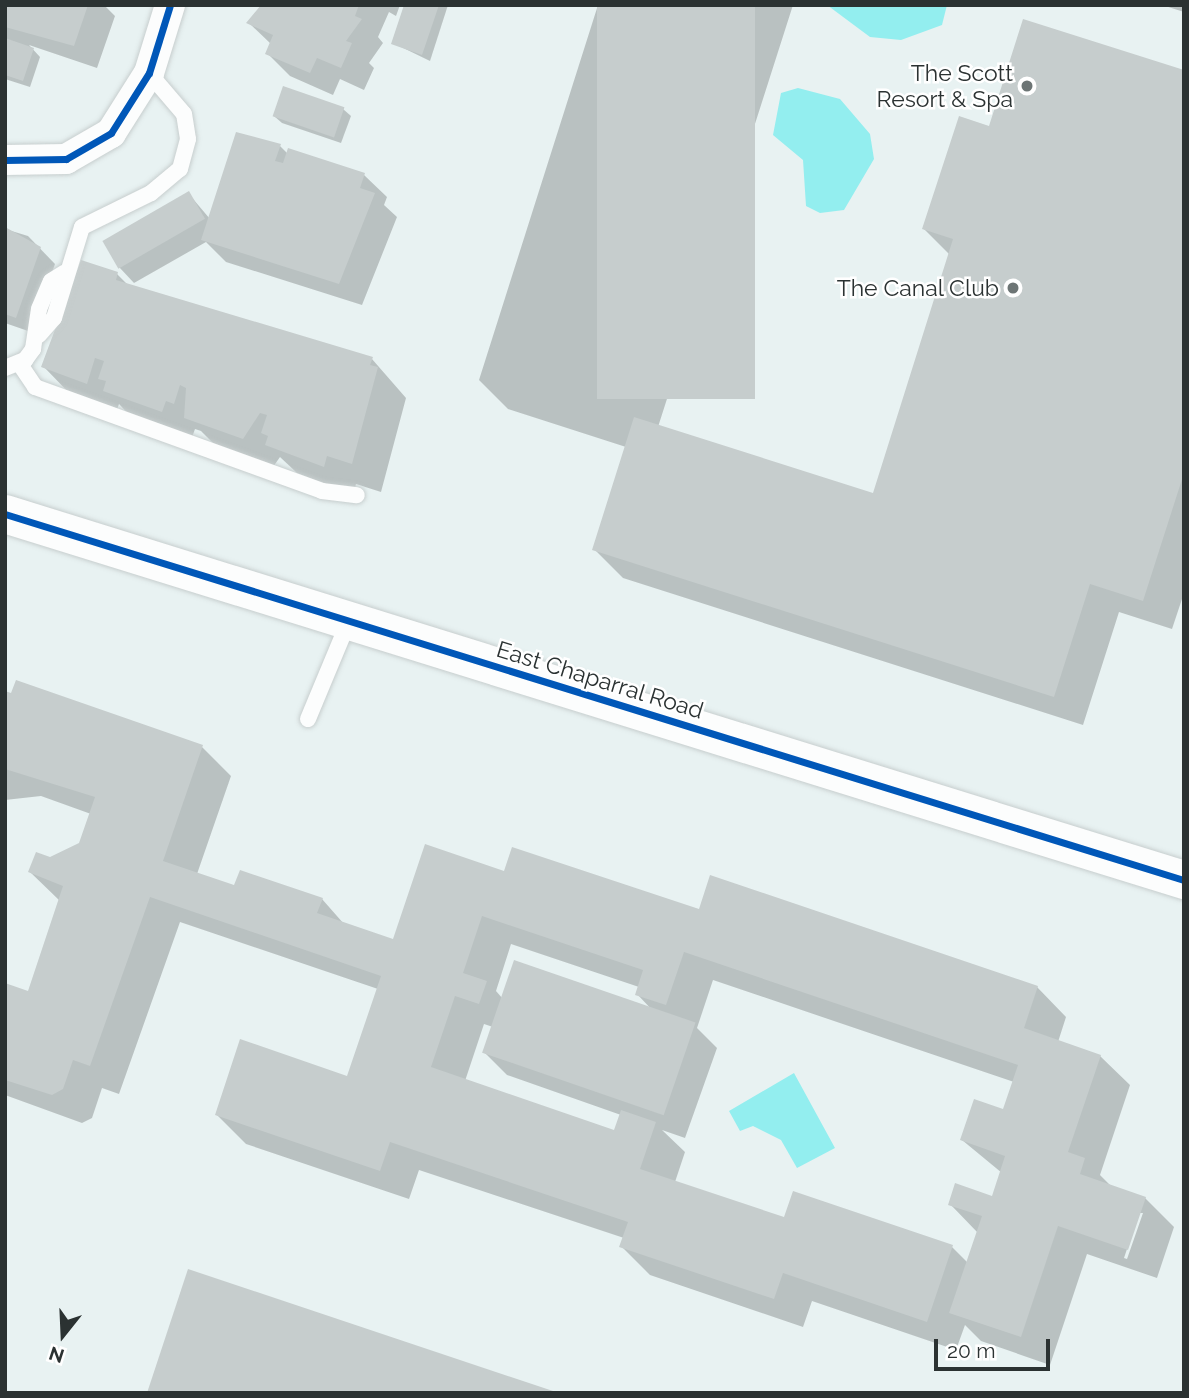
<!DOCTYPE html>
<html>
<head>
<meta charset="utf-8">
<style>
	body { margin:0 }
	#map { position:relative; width:1189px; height:1398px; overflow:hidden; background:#e8f2f2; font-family:Raleway,sans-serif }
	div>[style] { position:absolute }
	.water>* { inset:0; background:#93eeef }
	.shadow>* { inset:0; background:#0003 }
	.building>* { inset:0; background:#c6cdcd; transform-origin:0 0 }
	.roads { filter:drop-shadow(0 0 2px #c7cece) drop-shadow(0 0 2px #c7cece) }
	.service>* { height:16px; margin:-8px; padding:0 8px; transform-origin:8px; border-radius:8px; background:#fcfdfd }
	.minor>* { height:30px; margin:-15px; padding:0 15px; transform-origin:15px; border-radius:15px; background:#fcfdfd }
	.secondary>* { height:38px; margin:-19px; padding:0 19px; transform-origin:19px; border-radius:19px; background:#fcfdfd }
	.cycleway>* { height:7px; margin:-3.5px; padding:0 3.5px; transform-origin:3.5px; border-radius:3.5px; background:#0057b8 }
	.dots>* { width:19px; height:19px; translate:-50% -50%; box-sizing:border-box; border:4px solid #fff; border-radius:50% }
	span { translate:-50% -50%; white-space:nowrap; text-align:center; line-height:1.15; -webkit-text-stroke:5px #fff; paint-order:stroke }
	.poi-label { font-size:23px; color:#2b3232 }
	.right { translate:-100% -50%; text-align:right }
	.street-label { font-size:23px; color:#2b3232 }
	.frame { position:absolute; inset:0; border:7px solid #2b3232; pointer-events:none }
	.north { position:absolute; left:28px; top:1300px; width:70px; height:70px; -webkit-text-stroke:5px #fff; paint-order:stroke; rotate:198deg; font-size:19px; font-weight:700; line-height:28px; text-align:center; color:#2b3232 }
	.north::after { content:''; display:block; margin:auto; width:24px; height:32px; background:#2b3232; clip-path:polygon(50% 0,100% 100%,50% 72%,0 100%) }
	.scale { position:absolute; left:934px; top:1339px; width:116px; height:32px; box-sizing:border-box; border:4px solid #2b3232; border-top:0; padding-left:9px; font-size:21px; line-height:24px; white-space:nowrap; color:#2b3232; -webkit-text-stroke:5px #fff; paint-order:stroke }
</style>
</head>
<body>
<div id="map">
	<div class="water">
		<i style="clip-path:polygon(827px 5px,947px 5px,942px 25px,901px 40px,870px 37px)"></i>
		<i style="clip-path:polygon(798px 88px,840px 99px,870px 134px,874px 159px,844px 210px,820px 213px,806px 206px,803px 160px,773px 135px,781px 93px)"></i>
		<i style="clip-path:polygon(794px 1073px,835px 1148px,797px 1168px,781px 1140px,753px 1126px,740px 1131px,729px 1111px)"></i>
	</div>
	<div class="shadow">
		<i style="clip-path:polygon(5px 5px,104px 5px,115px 16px,97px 68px,29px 45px,40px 57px,30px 87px,5px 79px)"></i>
		<i style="clip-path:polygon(262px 5px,400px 5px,396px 16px,389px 12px,378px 37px,383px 43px,369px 63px,374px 68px,364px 90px,340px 79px,333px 95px,290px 76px,267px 53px,271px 44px,248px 22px)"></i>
		<i style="clip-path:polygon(406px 5px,448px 5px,430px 61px,393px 43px)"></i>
		<i style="clip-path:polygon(598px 5px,793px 5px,658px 427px,874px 495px,950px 255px,924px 229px,990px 128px,1184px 71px,1184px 593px,1172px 629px,1119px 612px,1083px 725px,623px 578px,594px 549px,626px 447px,508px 409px,479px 380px)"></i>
		<i style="clip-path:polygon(1162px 5px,1184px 5px,1184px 12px)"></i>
		<i style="clip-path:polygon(284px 88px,343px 109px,351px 116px,341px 143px,282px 123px,274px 116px)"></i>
		<i style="clip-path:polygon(280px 146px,288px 154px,364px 175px,387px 197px,384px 205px,397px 217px,362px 305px,226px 262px,206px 242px,134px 283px,119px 267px,188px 193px,210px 219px)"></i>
		<i style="clip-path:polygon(5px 229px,28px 236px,55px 264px,31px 332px,5px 323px)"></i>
		<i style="clip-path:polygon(117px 274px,129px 286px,372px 359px,406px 398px,381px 492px,356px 484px,353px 495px,297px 473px,280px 457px,273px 467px,216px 446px,201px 431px,195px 429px,191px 440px,134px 420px,119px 404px,116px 412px,72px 396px,43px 366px)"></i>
		<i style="clip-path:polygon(evenodd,5px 693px,202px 747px,231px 776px,197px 874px,235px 888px,322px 899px,344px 924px,394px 941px,505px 873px,1037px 987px,1066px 1017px,1058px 1042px,1100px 1056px,1130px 1085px,1100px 1175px,1112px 1187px,1145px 1198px,1174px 1227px,1157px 1278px,1087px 1254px,1050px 1365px,981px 1341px,965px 1325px,956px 1350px,812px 1301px,803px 1327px,650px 1275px,621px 1246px,624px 1238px,419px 1170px,409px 1199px,246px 1144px,217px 1115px,349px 1078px,378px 989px,180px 922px,119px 1094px,102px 1088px,92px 1118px,82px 1123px,5px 1095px,5px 985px,29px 993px,60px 901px,30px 872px,81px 844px,91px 814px,41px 796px,5px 800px,5px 693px,511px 944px,639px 987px,637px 994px,653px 1011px,503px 999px,496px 991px,511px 944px,5px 693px,713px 980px,1014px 1082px,1004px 1112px,962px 1140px,1002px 1173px,993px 1198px,950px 1204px,978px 1233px,968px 1263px,952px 1247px,786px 1219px,675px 1182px,685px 1152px,662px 1130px,685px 1138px,717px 1048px,697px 1028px,713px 980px,5px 693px,484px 1024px,493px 1027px,484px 1052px,507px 1075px,621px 1115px,615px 1132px,465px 1081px,484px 1024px,5px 693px,1139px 1213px,1143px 1213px,1127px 1259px,1124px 1258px,1139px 1213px)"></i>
	</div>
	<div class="building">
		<i style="clip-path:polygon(5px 5px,88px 5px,74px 46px,5px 27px)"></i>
		<i style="clip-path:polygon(261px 5px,359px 5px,355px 16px,362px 19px,346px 41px,352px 43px,341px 68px,317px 58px,310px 73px,265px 54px,273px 35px,246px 23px)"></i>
		<i style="clip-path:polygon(404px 5px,439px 5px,422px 55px,391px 44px)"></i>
		<i style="left:597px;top:5px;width:158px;height:394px"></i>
		<i style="clip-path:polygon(1023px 19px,1184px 70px,1184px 473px,1143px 601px,1090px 584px,1054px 697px,592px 550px,634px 417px,873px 493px,953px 239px,922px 229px,959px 116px,989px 126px)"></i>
		<i style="clip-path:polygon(5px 38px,34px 48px,23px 81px,5px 75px)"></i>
		<i style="left:283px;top:86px;width:65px;height:32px;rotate:19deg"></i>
		<i style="clip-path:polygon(236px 132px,281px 144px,275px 161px,283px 163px,288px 148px,365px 173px,360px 188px,375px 193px,339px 284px,201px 240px)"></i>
		<i style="left:189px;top:191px;width:32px;height:100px;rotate:60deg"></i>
		<i style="clip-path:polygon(5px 227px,41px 247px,16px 318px,5px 314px)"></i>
		<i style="clip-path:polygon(81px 260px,118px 272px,116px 280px,373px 357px,370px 365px,378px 367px,352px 464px,327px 456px,324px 467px,265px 445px,268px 436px,261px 433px,267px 415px,260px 413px,243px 439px,184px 418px,186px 388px,180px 385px,174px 404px,166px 401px,162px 412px,103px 391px,106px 381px,98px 379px,104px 361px,95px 358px,87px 384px,41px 367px)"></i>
		<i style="clip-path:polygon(16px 680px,203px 745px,163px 861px,234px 885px,240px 870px,323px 898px,317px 913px,393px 939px,425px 844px,504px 871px,512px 847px,699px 909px,710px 875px,1038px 986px,1024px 1028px,1101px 1055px,1068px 1152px,1085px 1158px,1080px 1174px,1146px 1197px,1128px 1250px,1058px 1226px,1021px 1337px,949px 1313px,982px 1216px,948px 1205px,955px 1183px,992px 1196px,1005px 1156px,960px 1140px,974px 1099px,1003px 1109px,1018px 1065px,684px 952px,666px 1005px,635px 995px,643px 970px,482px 916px,463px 973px,487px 981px,479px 1004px,455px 996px,431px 1067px,614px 1130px,621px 1110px,656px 1122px,640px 1169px,784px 1217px,793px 1191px,953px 1245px,927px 1322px,783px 1273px,774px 1299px,619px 1247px,628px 1222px,390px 1142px,380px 1171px,215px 1115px,240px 1039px,347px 1076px,381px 976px,150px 897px,90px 1066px,73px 1060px,63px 1089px,52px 1095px,5px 1080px,5px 983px,28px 991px,63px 886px,28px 872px,36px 852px,50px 857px,79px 843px,95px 797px,5px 769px,5px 691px,11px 693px)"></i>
		<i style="left:514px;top:960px;width:192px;height:98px;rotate:19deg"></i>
		<i style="clip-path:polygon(188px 1269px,556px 1392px,556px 1393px,147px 1393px)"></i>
	</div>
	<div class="roads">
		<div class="service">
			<i style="left:39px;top:335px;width:23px;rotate:-49deg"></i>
			<i style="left:54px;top:318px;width:95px;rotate:-72.9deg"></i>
			<i style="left:82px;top:227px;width:77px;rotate:-26.2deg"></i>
			<i style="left:151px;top:193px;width:38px;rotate:-40deg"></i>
			<i style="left:180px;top:169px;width:31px;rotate:-75deg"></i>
			<i style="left:188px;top:139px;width:25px;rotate:-99deg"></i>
			<i style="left:184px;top:114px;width:54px;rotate:-130.5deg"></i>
			<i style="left:19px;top:363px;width:29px;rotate:56deg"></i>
			<i style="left:35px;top:387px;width:305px;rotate:19.9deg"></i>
			<i style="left:322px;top:491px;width:35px;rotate:7deg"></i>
			<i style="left:5px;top:368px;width:22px;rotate:-22deg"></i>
			<i style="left:25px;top:360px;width:14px;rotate:-54deg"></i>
			<i style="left:33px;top:349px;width:40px;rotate:-81.5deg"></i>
			<i style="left:39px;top:309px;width:30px;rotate:-67deg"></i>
			<i style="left:51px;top:281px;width:15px;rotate:-32deg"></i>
			<i style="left:308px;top:719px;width:104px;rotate:-67.4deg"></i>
		</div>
		<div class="minor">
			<i style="left:5px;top:160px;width:61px;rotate:-0.9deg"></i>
			<i style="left:66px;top:159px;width:52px;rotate:-30deg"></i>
			<i style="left:111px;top:133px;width:71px;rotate:-57.7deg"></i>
			<i style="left:149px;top:73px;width:71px;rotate:-72.8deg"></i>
		</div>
		<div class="secondary">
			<i style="left:5px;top:514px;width:1235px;rotate:17.25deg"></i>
		</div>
	</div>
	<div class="cycleway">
		<i style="left:5px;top:160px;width:61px;rotate:-0.9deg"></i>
		<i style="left:66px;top:159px;width:52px;rotate:-30deg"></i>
		<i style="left:111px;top:133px;width:71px;rotate:-57.7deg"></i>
		<i style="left:149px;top:73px;width:71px;rotate:-72.8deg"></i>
		<i style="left:5px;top:514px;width:1235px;rotate:17.25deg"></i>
	</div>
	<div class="dots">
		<i style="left:1027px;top:86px;background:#6d7575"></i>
		<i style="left:1013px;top:288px;background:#6d7575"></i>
	</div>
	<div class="poi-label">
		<span class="right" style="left:1013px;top:86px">The Scott<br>Resort &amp; Spa</span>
		<span class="right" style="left:999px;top:288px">The Canal Club</span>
	</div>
	<div class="street-label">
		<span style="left:600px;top:680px;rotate:17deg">East Chaparral Road</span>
	</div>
	<div class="frame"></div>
	<div class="north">N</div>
	<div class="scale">20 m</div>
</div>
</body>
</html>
